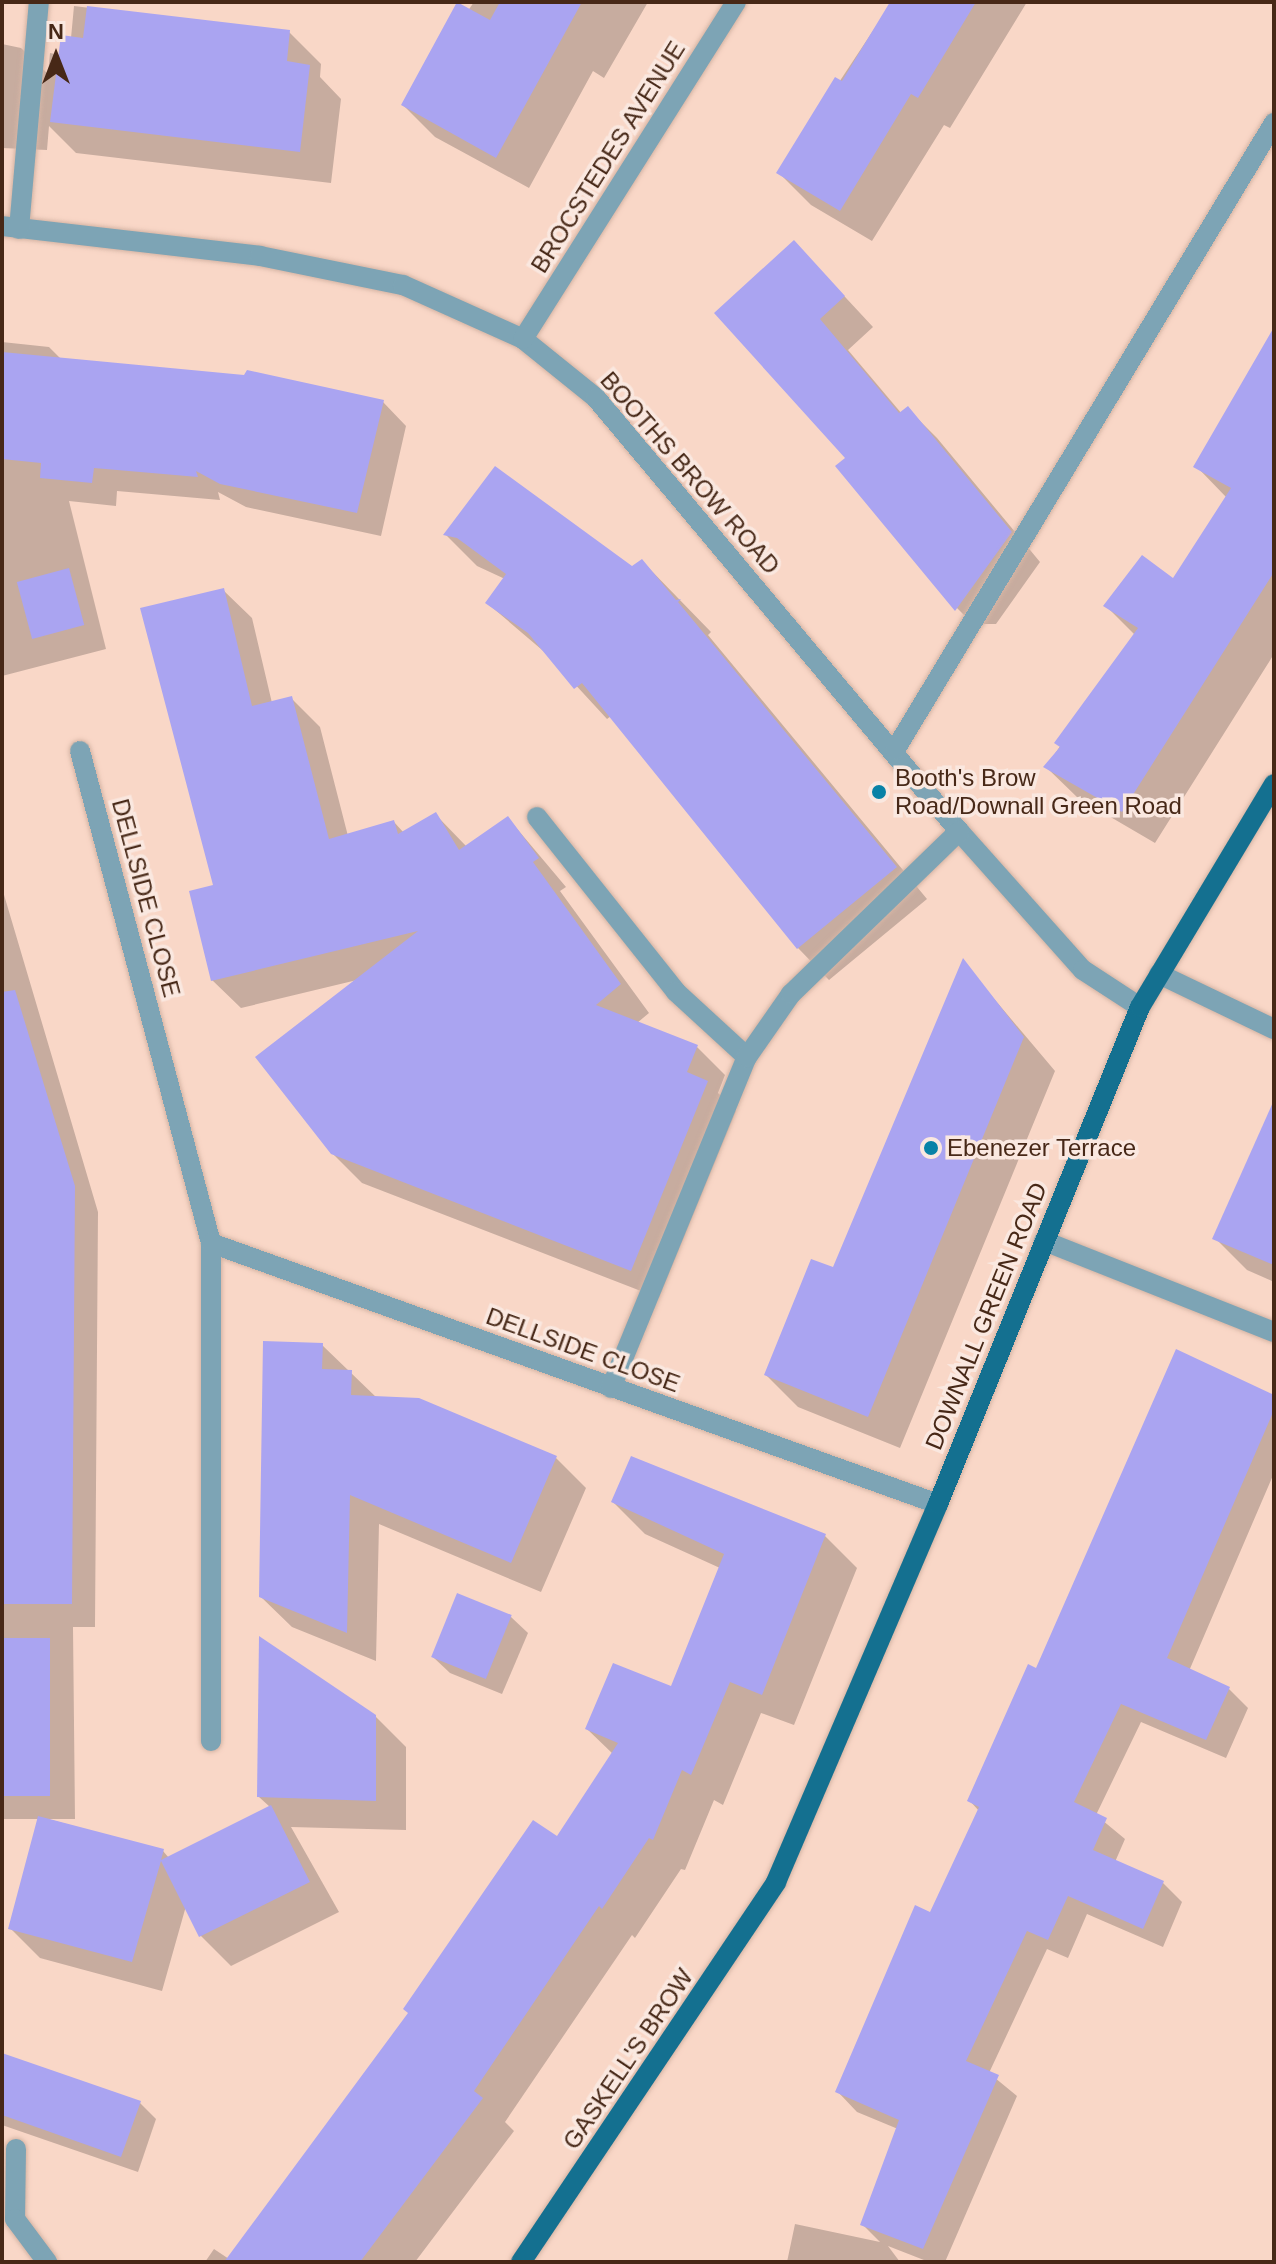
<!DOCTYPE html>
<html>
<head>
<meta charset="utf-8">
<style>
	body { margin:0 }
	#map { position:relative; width:1276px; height:2264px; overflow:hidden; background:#f9d7c7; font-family:Helvetica,sans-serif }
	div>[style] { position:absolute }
	.shadow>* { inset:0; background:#0003 }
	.building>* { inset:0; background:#aaa4f1; transform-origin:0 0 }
	.roads { filter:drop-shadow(0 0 2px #d5b4a4) drop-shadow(0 0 2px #d5b4a4) }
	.minor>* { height:20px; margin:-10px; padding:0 10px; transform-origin:10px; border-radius:10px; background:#7da4b5 }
	.major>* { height:20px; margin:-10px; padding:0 10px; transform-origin:10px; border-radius:10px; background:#147090 }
	.dots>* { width:22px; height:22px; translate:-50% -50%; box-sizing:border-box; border:4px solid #fae8e0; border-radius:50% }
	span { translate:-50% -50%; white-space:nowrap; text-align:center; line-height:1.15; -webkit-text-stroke:7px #fae8e0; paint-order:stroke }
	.street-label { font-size:24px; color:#472817 }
	.poi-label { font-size:24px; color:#472817 }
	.left { translate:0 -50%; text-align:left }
	.frame { position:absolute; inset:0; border:4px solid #472817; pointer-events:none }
	.north { position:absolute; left:16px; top:16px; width:80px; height:80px; -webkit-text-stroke:6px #fae8e0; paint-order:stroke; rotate:0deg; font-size:22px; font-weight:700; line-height:32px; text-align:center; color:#472817 }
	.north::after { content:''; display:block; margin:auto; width:28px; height:36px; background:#472817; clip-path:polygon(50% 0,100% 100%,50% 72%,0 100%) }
</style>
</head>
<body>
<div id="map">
	<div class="shadow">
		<i style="clip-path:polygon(474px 2px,648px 2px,604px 78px,593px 71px,529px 188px,435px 137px,403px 105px)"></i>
		<i style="clip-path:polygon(892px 2px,1027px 2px,950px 128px,944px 125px,872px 241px,811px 205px,779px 173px)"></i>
		<i style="clip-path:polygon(74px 6px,289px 32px,321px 64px,320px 77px,341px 99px,331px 183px,76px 153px,49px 126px,47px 150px,2px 148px,2px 44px,21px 48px,48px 74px,50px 53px,60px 55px,71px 38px)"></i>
		<i style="clip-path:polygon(794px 242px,873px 327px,848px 350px,902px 414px,908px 409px,937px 438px,1040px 562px,996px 624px,973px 624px,943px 594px,848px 458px)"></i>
		<i style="clip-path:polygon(1274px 331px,1274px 654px,1155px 843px,1078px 798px,1046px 767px,1135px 635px,1106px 606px,1174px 580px,1227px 498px,1196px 466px)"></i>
		<i style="clip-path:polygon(2px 342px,49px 347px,62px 360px,383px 402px,406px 426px,381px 536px,246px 507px,218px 492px,220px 500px,117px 491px,116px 506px,69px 501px,106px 649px,2px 676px)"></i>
		<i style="clip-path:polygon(446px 535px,633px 569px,642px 561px,711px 632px,708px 635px,927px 899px,829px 980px,798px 948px,611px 716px,607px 719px,548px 655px,487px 603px,505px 579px,477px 566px)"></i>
		<i style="clip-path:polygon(223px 590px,252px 618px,272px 703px,292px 699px,320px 727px,348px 836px,394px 822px,404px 833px,436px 815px,467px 847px,508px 818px,566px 887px,560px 891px,649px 1013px,637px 1023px,697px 1047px,725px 1075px,718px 1093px,736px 1111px,659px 1298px,362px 1183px,332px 1153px,357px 980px,241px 1008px,212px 980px)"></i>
		<i style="clip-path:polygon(2px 888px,98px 1212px,95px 1627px,73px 1627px,75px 1819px,48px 1819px,163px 1851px,169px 1858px,270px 1807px,259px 1797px,375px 1716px,406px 1747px,406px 1830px,291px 1827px,339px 1912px,231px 1966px,201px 1936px,186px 1906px,162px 1991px,40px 1958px,10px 1928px,39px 1819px,2px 1819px)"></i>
		<i style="clip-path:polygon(963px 962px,1055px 1071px,900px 1448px,798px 1407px,766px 1375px,834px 1270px)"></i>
		<i style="clip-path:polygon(1274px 1146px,1274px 1282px,1247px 1270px,1215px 1238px)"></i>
		<i style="clip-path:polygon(322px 1345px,377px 1398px,555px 1457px,586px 1488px,541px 1592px,379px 1524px,376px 1661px,292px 1627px,261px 1597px)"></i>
		<i style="clip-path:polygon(1274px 1398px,1274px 1473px,1189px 1671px,1229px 1689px,1248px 1708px,1226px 1758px,1141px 1722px,1096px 1815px,1125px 1839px,1115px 1862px,1163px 1883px,1182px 1902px,1163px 1947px,1087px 1914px,1068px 1958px,1047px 1949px,989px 2073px,1017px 2096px,945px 2262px,929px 2262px,888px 2246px,900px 2262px,787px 2262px,795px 2224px,880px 2242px,863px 2225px,898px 2129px,857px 2112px,838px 2092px,931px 1915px,979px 1811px,970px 1801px,1037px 1670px)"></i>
		<i style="clip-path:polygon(613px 1502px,825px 1536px,857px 1568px,794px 1725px,761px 1713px,723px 1805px,714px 1800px,685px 1870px,681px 1869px,635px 1938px,632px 1935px,505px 2122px,514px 2131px,415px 2262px,205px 2262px,214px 2249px,229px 2259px,558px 1838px,613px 1754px,587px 1729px,672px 1689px,720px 1568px,645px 1534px)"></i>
		<i style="clip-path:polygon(458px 1596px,511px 1617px,528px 1633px,502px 1694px,450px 1673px,433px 1657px)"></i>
		<i style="clip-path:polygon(2px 2055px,140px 2103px,156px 2119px,138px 2172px,2px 2125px)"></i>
	</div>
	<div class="building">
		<i style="clip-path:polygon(457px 2px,490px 20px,500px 2px,582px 2px,496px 158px,401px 105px)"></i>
		<i style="clip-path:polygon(890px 2px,976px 2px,918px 98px,911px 94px,840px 211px,776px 173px,835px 77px,842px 81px)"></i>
		<i style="clip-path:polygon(87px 6px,290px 30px,287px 61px,310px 65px,300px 152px,50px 122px,61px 35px,83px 38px)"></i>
		<i style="clip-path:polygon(794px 240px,845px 296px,820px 319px,899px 413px,908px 406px,1012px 532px,955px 611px,835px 466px,845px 458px,714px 313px)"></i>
		<i style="clip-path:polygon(1274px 327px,1274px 572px,1122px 812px,1043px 767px,1060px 747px,1054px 743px,1138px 628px,1103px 606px,1142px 555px,1173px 578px,1231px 488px,1193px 467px)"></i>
		<i style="clip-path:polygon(2px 352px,244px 375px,247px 370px,384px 400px,357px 513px,220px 484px,196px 471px,198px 477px,94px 468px,92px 483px,40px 478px,41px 463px,2px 459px)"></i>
		<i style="clip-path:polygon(495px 466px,632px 566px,642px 559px,676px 600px,681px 599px,678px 602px,897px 867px,797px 949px,582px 683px,574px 689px,528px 633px,485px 603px,506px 574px,457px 538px,443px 535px)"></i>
		<i style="left:69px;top:568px;width:59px;height:54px;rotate:75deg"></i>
		<i style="clip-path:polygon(224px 588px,252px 706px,292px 696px,329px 839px,394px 820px,398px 834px,436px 812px,459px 850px,508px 816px,539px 858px,533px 862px,621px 984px,596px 1005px,698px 1045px,687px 1072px,708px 1081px,631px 1271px,331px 1154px,255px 1057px,418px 931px,211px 981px,189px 891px,213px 885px,140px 608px)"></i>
		<i style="clip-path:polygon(963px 958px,1024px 1037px,868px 1417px,764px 1375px,811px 1259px,833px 1267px)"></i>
		<i style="clip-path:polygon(15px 990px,75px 1186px,72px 1604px,2px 1604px,2px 992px)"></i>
		<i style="clip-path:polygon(1274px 1100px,1274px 1265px,1212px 1239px)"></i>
		<i style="clip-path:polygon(263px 1341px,323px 1343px,322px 1369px,352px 1370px,351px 1395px,419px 1398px,557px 1456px,511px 1563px,350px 1495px,347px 1633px,259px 1597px)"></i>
		<i style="clip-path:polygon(1176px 1349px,1274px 1395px,1274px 1410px,1167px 1658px,1230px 1687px,1206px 1740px,1121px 1704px,1074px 1802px,1107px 1818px,1093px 1850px,1164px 1881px,1143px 1929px,1068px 1896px,1048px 1940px,1027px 1931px,966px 2061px,999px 2075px,923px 2249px,860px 2225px,899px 2120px,835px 2092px,915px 1905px,930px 1912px,979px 1807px,967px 1801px,1028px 1664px,1036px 1668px)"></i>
		<i style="clip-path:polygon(631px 1456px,826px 1534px,762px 1695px,730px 1682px,691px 1775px,682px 1770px,653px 1840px,649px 1838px,602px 1909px,599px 1906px,474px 2091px,483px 2098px,360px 2262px,224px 2262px,408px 2013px,403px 2009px,533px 1820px,557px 1836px,618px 1743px,585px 1729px,613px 1663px,671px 1686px,724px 1554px,611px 1502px)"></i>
		<i style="left:457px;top:1593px;width:59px;height:69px;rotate:22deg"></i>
		<i style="clip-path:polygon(259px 1636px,376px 1715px,376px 1801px,257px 1797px)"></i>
		<i style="left:2px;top:1638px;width:48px;height:158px"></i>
		<i style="clip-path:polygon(271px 1805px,310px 1882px,199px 1937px,161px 1861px,132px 1962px,8px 1929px,38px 1816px,164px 1849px,161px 1860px)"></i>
		<i style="clip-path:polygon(2px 2053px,141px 2101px,121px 2157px,2px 2115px)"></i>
	</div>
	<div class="roads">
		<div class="minor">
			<i style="left:2px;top:226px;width:260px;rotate:6.6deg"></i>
			<i style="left:260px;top:256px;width:146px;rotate:11.5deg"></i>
			<i style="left:403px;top:285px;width:132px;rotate:24.2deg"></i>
			<i style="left:523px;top:339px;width:94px;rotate:38.9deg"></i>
			<i style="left:596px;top:398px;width:565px;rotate:50.03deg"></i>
			<i style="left:959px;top:831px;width:186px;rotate:48.3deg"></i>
			<i style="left:1083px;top:970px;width:68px;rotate:33deg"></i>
			<i style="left:19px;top:229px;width:228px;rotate:-85deg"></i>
			<i style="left:523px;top:339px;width:399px;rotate:-57.7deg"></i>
			<i style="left:895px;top:750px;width:733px;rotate:-58.85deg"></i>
			<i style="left:80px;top:751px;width:509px;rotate:75.09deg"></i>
			<i style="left:211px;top:1243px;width:498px;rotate:90deg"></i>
			<i style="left:537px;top:817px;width:223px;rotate:51.5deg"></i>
			<i style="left:676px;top:992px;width:96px;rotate:42.5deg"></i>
			<i style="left:1159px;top:974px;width:127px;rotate:25.6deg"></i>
			<i style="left:1044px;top:1241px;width:247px;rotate:21.6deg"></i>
			<i style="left:211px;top:1243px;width:772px;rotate:19.75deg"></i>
			<i style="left:611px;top:1388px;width:358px;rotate:-67.7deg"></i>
			<i style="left:747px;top:1057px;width:77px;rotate:-55.1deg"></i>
			<i style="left:791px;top:994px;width:234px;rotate:-44.1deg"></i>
			<i style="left:16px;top:2149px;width:70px;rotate:90.8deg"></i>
			<i style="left:15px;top:2219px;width:54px;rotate:53.3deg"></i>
		</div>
		<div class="major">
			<i style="left:521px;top:2262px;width:458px;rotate:-56.1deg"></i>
			<i style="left:776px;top:1882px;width:411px;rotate:-66.8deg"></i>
			<i style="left:938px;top:1504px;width:536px;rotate:-67.88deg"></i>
			<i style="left:1140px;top:1007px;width:260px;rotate:-59deg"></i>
		</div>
	</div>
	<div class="dots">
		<i style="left:879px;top:792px;background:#0882a7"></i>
		<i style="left:931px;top:1148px;background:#0882a7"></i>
	</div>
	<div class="street-label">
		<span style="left:608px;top:157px;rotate:-58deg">BROCSTEDES AVENUE</span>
		<span style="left:690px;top:473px;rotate:49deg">BOOTHS BROW ROAD</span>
		<span style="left:146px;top:898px;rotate:75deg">DELLSIDE CLOSE</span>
		<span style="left:986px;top:1316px;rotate:-68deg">DOWNALL GREEN ROAD</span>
		<span style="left:583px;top:1350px;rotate:20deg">DELLSIDE CLOSE</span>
		<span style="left:628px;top:2059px;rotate:-56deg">GASKELL'S BROW</span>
	</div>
	<div class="poi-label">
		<span class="left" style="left:895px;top:792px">Booth's Brow<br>Road/Downall Green Road</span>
		<span class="left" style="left:947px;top:1148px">Ebenezer Terrace</span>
	</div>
	<div class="frame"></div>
	<div class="north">N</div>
</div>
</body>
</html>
